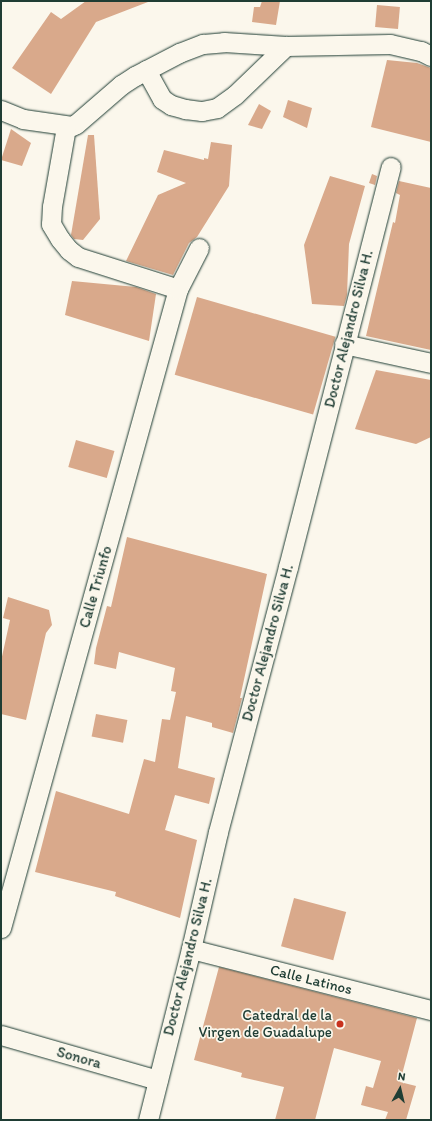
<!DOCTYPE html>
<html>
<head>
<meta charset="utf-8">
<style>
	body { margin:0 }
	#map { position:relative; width:432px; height:1121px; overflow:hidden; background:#fbf7ec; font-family:Itim,sans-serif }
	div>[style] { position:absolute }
	.building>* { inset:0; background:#d9a98b; transform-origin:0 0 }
	.roads { filter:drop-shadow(0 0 1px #1f3d34) drop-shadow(0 0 1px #1f3d34) }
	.minor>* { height:19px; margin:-9.5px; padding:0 9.5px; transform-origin:9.5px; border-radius:9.5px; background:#fbf7ec }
	.dots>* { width:11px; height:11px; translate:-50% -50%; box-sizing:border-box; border:2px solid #fbf7ec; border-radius:50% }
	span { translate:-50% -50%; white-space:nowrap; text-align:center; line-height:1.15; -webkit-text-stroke:3.5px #fbf7ec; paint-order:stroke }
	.street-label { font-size:15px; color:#1f3d34 }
	.poi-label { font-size:15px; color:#1f3d34 }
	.right { translate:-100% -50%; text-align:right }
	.frame { position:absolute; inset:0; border:2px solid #1f3d34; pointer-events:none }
	.north { position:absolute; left:380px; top:1069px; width:40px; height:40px; -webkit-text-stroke:3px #fbf7ec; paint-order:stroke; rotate:8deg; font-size:11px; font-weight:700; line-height:16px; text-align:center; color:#1f3d34 }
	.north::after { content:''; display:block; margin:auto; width:14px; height:18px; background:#1f3d34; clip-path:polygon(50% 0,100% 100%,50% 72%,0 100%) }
</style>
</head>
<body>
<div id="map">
	<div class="building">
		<i style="clip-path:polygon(86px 1px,148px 2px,96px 22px,51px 94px,12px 68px,51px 12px,61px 19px)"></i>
		<i style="clip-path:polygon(262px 1px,280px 1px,276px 25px,252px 22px,254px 7px,260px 7px)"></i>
		<i style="left:377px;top:5px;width:23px;height:22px;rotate:5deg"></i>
		<i style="clip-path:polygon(387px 60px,417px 63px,431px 68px,431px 142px,371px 127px)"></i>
		<i style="clip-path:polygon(288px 100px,312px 108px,307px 128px,283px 117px)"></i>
		<i style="clip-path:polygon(259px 104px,271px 111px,262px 129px,248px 125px)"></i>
		<i style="clip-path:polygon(11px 129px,31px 143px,22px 166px,1px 160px)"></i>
		<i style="clip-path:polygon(88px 135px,94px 135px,100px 219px,83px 240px,74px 239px,71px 235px)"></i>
		<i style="clip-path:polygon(211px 142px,232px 145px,229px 186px,197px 237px,189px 243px,173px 275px,126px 261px,158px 195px,186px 183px,157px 172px,164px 150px,204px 160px,204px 158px,208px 159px)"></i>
		<i style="clip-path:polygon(372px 174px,377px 176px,375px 185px,369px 183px)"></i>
		<i style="clip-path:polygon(330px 176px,365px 186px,349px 244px,347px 295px,344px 306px,312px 304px,304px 245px)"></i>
		<i style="clip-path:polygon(399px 181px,431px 188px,431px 350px,366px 336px,393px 222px,395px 223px,400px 195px,396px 193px)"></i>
		<i style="clip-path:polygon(72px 281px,136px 287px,156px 294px,149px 341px,65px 315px)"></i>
		<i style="left:197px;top:297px;width:144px;height:81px;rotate:16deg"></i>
		<i style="clip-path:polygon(376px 370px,431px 380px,431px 437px,416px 444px,355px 429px)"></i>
		<i style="left:76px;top:440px;width:40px;height:28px;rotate:16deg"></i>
		<i style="clip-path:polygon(127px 537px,267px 574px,240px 698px,242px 698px,233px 733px,212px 727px,212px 723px,186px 716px,178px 768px,215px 778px,209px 804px,175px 795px,165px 830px,197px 840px,180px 918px,115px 896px,116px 892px,35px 872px,56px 791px,129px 814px,144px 759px,155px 762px,162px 719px,170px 720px,176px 692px,171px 691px,175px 668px,119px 652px,116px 669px,94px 664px,96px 648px,107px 606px,111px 607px)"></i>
		<i style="clip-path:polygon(8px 597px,49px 610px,52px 625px,46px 633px,26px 720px,1px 714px,1px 661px,10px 620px,3px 618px)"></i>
		<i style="left:96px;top:714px;width:32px;height:23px;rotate:11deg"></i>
		<i style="left:294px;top:898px;width:54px;height:50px;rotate:15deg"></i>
		<i style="clip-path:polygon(219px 967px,417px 1018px,400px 1082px,416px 1086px,406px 1120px,385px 1120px,388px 1112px,361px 1105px,366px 1086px,373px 1088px,381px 1061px,334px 1048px,315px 1120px,275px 1120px,284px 1087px,241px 1077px,242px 1073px,194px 1060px)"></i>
	</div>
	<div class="roads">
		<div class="minor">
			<i style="left:146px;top:70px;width:33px;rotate:61deg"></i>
			<i style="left:162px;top:99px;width:11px;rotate:34deg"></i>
			<i style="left:171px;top:105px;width:15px;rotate:16deg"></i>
			<i style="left:185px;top:109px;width:17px;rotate:7deg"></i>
			<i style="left:202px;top:111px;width:15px;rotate:-11deg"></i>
			<i style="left:217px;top:108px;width:22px;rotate:-36deg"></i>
			<i style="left:235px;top:95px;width:71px;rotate:-43.9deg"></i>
			<i style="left:286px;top:46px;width:104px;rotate:-1.1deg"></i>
			<i style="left:390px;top:44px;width:32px;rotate:13deg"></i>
			<i style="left:421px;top:51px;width:11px;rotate:27deg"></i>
			<i style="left:1px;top:110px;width:24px;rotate:22deg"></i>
			<i style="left:23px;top:119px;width:49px;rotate:8.1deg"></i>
			<i style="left:72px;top:126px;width:4px;rotate:-27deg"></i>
			<i style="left:76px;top:124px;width:60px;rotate:-40.9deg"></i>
			<i style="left:121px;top:85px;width:17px;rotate:-33deg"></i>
			<i style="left:135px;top:76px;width:50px;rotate:-27.6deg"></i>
			<i style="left:179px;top:53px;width:26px;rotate:-21deg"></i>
			<i style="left:203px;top:44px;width:21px;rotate:-5deg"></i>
			<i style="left:224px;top:42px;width:62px;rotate:3.7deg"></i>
			<i style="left:66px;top:127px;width:80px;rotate:100deg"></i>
			<i style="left:52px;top:206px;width:18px;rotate:93deg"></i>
			<i style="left:51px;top:224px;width:17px;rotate:59deg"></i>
			<i style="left:60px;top:239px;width:14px;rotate:51deg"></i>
			<i style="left:69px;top:250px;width:11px;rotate:38deg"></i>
			<i style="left:78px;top:257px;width:105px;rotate:17.7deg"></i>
			<i style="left:344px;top:344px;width:89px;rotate:12.3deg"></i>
			<i style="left:1px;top:928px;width:663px;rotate:-74.52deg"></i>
			<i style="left:178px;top:289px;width:46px;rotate:-62.9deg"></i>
			<i style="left:191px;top:949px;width:248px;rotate:14.3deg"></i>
			<i style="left:1px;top:1035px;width:163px;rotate:16deg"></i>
			<i style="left:148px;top:1120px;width:176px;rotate:-75.9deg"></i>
			<i style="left:191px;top:949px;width:120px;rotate:-77deg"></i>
			<i style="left:218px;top:832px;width:274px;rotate:-75.2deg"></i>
			<i style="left:288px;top:567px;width:413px;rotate:-75.6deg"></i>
		</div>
	</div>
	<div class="dots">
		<i style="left:340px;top:1024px;background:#c8321e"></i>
	</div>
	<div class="street-label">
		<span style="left:349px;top:329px;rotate:-76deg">Doctor Alejandro Silva H.</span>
		<span style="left:96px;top:587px;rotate:-74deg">Calle Triunfo</span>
		<span style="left:268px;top:643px;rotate:-75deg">Doctor Alejandro Silva H.</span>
		<span style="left:188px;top:957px;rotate:-76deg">Doctor Alejandro Silva H.</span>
		<span style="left:311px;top:980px;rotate:14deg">Calle Latinos</span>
		<span style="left:79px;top:1058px;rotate:16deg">Sonora</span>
	</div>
	<div class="poi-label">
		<span class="right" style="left:332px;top:1024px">Catedral de la<br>Virgen de Guadalupe</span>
	</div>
	<div class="frame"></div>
	<div class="north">N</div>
</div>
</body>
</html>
